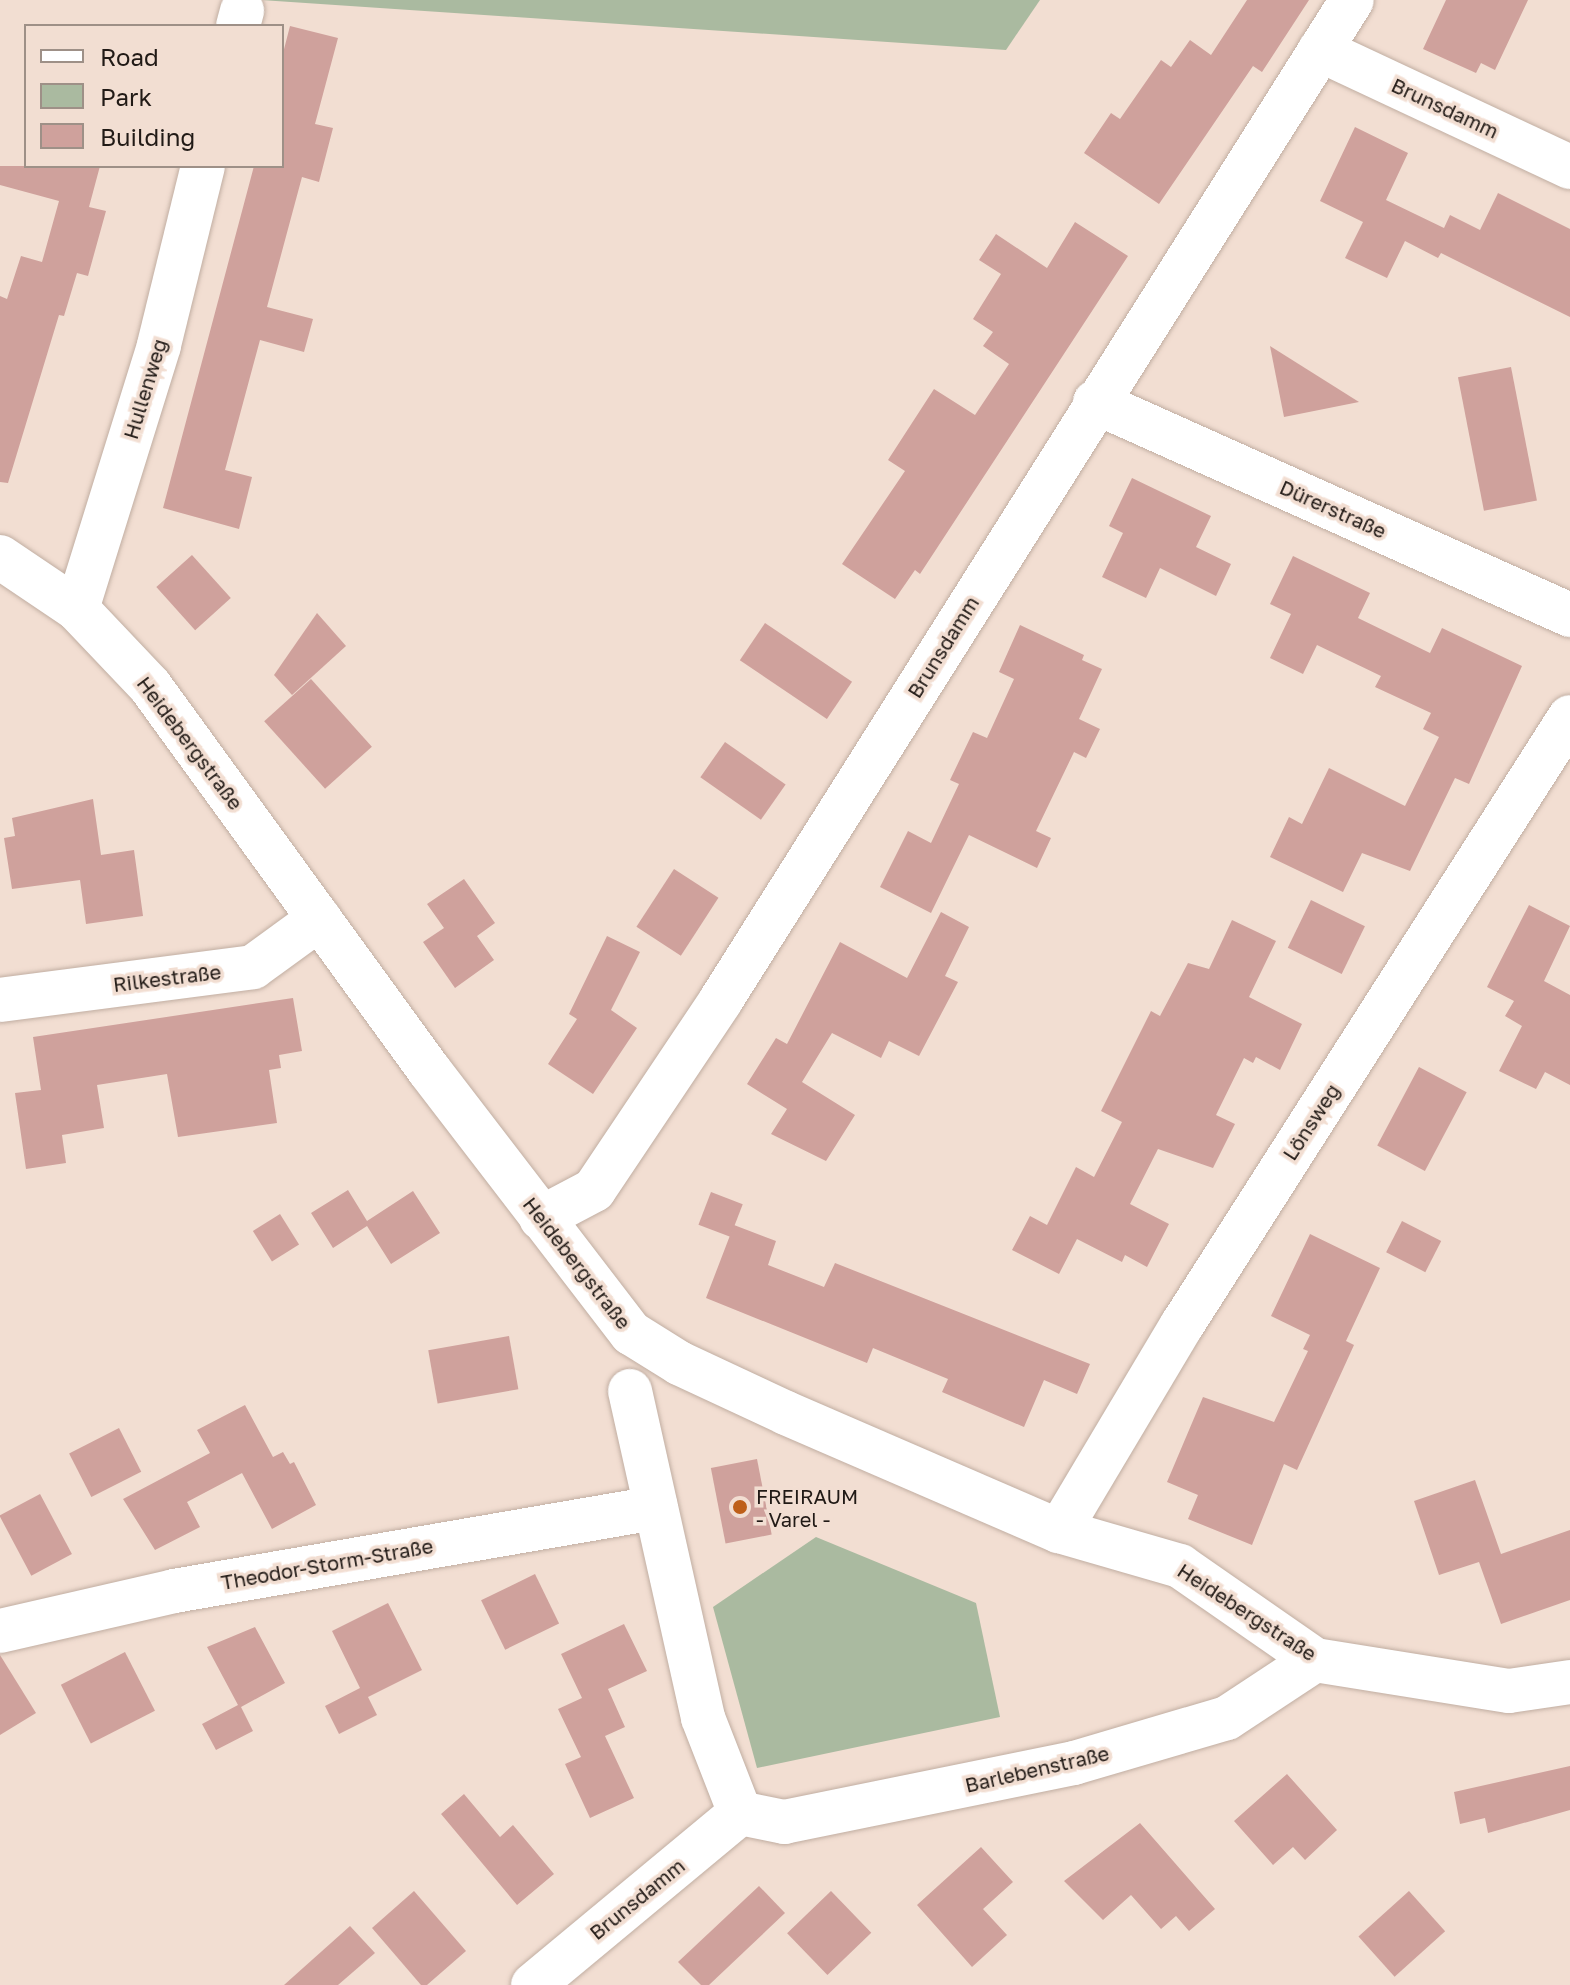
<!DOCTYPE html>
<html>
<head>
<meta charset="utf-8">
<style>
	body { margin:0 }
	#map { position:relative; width:1570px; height:1985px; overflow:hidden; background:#f2ded2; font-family:"Golos Text",sans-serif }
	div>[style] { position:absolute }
	.green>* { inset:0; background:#aabaa0 }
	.building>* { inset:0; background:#cfa19c; transform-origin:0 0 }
	.roads { filter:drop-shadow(0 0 2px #c1aea2) drop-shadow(0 0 2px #c1aea2) }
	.minor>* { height:44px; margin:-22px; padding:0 22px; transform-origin:22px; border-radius:22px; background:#fff }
	.dots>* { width:22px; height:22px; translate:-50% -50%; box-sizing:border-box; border:4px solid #f2ded2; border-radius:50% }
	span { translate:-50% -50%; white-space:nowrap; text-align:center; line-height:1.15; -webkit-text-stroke:7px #f2ded2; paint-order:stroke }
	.street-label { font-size:20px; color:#211a16 }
	.poi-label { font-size:20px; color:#211a16 }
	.left { translate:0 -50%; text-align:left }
	.legend { position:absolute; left:24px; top:24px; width:260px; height:144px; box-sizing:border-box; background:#f2ded2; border:2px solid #9e9087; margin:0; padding:10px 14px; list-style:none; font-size:24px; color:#211a16 }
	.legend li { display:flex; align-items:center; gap:16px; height:40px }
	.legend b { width:40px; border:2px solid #9e9087 }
</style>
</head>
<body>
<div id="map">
	<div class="green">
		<i style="clip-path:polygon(261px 0,1040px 0,1006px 50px)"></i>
		<i style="clip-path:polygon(816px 1537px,976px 1603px,1000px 1717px,757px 1768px,713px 1607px)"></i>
	</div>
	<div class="building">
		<i style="clip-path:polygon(1247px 0,1309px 0,1262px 72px,1253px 66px,1159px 204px,1084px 153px,1111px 113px,1120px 119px,1161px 60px,1171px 67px,1190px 40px,1211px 55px)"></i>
		<i style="clip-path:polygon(1446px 0,1528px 0,1495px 70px,1481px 63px,1476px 73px,1423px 49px)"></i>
		<i style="clip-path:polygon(290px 26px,338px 38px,315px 124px,333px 128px,319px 182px,302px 177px,267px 307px,313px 319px,304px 352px,260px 340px,225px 470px,252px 477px,239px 529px,163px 508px,254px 166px,282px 166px,282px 57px)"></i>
		<i style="clip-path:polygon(1355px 127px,1408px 153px,1386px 200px,1444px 228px,1450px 215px,1480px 230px,1498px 193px,1570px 229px,1570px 317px,1441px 253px,1438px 258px,1405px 241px,1387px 278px,1345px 258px,1363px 222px,1320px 201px)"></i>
		<i style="clip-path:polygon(0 166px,100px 166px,89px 207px,106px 211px,88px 276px,77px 273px,64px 316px,59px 315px,8px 483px,0 482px,0 296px,7px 299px,21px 256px,42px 262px,59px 201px,0 185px)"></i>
		<i style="clip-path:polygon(1075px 222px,1128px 256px,920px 574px,915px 570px,895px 599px,842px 564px,905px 471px,888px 460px,934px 389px,975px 415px,1009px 364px,983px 346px,993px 332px,973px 319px,1001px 274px,979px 260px,996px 234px,1047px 268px)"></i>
		<i style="clip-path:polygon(1270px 346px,1359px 402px,1284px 417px)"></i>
		<i style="left:1511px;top:367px;width:136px;height:54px;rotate:79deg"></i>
		<i style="clip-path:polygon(1132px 478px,1211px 516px,1196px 547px,1231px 564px,1216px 596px,1160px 568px,1146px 598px,1102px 577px,1123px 533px,1109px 526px)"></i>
		<i style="left:192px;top:555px;width:58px;height:48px;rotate:48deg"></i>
		<i style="clip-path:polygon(1293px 556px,1370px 593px,1358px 618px,1430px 653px,1442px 628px,1522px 666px,1469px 784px,1455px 778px,1410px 871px,1362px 853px,1343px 892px,1270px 857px,1289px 817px,1302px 824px,1329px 768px,1405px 806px,1439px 737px,1423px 729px,1431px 713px,1375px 687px,1381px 676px,1317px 645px,1303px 674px,1270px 658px,1291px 614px,1270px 604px)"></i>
		<i style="clip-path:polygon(317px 613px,346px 646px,292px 695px,274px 675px)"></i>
		<i style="left:765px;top:623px;width:105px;height:45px;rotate:34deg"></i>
		<i style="clip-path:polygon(1020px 625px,1084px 655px,1082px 660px,1102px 669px,1079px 719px,1100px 729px,1086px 758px,1074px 752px,1036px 831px,1051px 838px,1037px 868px,969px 835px,931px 913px,880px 887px,908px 831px,931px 843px,959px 784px,950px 780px,973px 732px,987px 738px,1014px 679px,999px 672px)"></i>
		<i style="left:311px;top:679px;width:91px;height:63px;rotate:48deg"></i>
		<i style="left:725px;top:742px;width:74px;height:43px;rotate:35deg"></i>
		<i style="clip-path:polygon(93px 799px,101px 855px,134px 850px,143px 916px,86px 924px,80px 880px,12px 889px,4px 838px,15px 836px,12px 818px)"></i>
		<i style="left:674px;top:869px;width:53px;height:69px;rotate:33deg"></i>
		<i style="clip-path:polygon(464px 879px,495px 923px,477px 936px,494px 960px,455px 988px,423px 942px,444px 928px,427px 904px)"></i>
		<i style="left:1311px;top:900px;width:60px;height:53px;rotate:26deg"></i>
		<i style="clip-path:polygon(1529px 905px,1570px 926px,1544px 981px,1570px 995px,1570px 1085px,1545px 1072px,1536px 1089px,1499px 1071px,1522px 1026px,1505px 1016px,1514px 1001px,1487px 987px)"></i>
		<i style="clip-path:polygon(941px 912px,969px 927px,945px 976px,958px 982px,919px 1056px,889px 1041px,881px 1058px,832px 1033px,802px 1082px,855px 1115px,826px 1161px,771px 1134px,787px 1109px,747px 1084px,776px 1038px,787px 1044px,840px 942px,907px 978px)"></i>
		<i style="clip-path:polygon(1232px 920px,1276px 941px,1249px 997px,1302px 1024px,1280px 1070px,1256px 1057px,1253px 1063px,1244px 1058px,1216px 1115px,1235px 1124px,1213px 1168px,1158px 1149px,1130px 1204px,1169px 1224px,1147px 1267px,1125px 1255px,1122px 1262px,1077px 1239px,1059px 1274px,1012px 1250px,1030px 1216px,1047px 1225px,1076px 1167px,1094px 1177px,1122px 1122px,1101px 1111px,1151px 1011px,1160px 1016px,1188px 963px,1209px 969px)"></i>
		<i style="clip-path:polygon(607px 936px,640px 952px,611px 1010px,637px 1028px,593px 1094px,548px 1064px,577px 1019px,569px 1014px)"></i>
		<i style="clip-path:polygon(293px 998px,302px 1051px,279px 1055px,281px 1068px,269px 1070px,277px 1123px,178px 1137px,167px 1074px,97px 1085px,104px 1128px,62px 1135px,66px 1163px,26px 1169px,15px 1093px,41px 1090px,33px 1037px)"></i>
		<i style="left:1419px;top:1067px;width:54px;height:89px;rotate:28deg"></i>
		<i style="clip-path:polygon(348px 1190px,367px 1221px,413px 1191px,440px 1233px,391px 1264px,367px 1226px,333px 1248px,311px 1213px)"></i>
		<i style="left:711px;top:1192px;width:34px;height:35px;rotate:21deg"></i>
		<i style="left:280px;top:1214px;width:36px;height:32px;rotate:58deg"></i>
		<i style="left:1402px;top:1221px;width:44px;height:35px;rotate:27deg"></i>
		<i style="clip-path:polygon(734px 1225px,776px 1241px,768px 1265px,824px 1287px,835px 1263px,1090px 1364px,1077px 1394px,1044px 1380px,1024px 1427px,942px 1392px,948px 1379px,873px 1348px,867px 1363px,706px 1298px)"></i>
		<i style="clip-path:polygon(1310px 1234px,1380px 1268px,1346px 1341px,1354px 1345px,1297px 1470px,1284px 1464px,1252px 1545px,1188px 1519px,1198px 1495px,1167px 1482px,1203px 1397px,1274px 1422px,1308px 1351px,1303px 1349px,1310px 1335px,1271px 1316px)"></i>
		<i style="left:509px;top:1336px;width:54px;height:82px;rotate:80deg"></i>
		<i style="clip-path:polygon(245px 1405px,273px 1457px,283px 1452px,290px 1464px,294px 1462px,316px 1505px,272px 1529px,242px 1473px,187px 1502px,200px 1527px,155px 1550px,123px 1499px,210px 1453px,197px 1430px)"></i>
		<i style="left:119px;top:1428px;width:49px;height:56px;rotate:63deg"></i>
		<i style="left:757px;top:1459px;width:77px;height:47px;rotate:79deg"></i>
		<i style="clip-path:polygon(1475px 1480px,1501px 1554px,1570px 1530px,1570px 1600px,1501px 1624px,1479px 1562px,1439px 1575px,1414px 1501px)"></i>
		<i style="left:40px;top:1494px;width:68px;height:46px;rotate:62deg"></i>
		<i style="left:535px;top:1574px;width:55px;height:60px;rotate:64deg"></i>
		<i style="clip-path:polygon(388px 1603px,422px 1670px,368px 1697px,377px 1715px,339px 1734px,325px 1706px,360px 1688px,332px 1631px)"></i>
		<i style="clip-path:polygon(624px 1624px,647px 1671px,608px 1689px,625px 1727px,605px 1736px,634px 1798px,590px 1818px,565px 1764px,581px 1757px,558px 1709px,582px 1698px,561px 1654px)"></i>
		<i style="clip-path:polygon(255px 1627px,285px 1683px,241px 1707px,253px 1731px,216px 1750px,202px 1724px,238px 1705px,207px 1647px)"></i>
		<i style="left:125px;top:1652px;width:66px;height:72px;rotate:63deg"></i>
		<i style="clip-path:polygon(0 1655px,36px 1713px,0 1735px)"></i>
		<i style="clip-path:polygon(1570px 1766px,1570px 1810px,1488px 1833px,1485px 1818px,1460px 1824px,1454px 1792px)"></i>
		<i style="clip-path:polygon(1287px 1774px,1337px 1830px,1305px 1860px,1293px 1847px,1273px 1865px,1234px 1821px)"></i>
		<i style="clip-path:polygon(464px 1794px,500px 1837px,513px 1825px,554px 1874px,517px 1905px,441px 1814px)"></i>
		<i style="clip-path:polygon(1140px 1823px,1215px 1909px,1189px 1931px,1176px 1916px,1161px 1929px,1131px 1895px,1103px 1920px,1064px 1881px)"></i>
		<i style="clip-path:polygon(981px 1847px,1013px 1882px,983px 1909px,1007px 1935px,972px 1967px,917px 1905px)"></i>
		<i style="clip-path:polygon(759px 1886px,785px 1913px,709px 1985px,701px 1985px,678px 1962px)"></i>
		<i style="clip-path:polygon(414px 1891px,466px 1951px,427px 1985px,421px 1985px,372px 1928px)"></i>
		<i style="left:831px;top:1891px;width:58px;height:61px;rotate:46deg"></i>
		<i style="left:1409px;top:1891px;width:54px;height:68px;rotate:48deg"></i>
		<i style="clip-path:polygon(350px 1926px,375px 1953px,338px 1985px,284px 1985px)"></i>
	</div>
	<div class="roads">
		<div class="minor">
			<i style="left:238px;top:26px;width:16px;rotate:-75deg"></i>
			<i style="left:1320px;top:50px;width:276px;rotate:25.1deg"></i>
			<i style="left:1095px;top:402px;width:521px;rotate:24.15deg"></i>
			<i style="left:0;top:557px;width:93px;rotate:34deg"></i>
			<i style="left:77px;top:609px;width:106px;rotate:46.5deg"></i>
			<i style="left:150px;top:686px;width:475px;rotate:54deg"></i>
			<i style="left:429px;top:1070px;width:332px;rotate:52.5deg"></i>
			<i style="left:631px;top:1333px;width:57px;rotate:32deg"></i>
			<i style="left:679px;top:1363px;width:118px;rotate:25deg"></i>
			<i style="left:786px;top:1413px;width:297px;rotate:23.4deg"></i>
			<i style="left:1059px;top:1531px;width:126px;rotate:16.1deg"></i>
			<i style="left:1180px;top:1566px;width:165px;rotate:34.8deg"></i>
			<i style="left:1315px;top:1660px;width:196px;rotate:9.1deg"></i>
			<i style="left:1509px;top:1691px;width:62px;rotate:-8.4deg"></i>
			<i style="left:77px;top:609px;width:276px;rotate:-72.7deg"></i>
			<i style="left:159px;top:345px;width:184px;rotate:-76.2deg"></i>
			<i style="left:0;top:1000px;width:255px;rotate:-7.4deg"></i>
			<i style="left:253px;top:967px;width:82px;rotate:-36deg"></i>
			<i style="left:541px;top:1218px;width:60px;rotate:-27.8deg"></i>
			<i style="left:594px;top:1190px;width:229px;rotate:-56.2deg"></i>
			<i style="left:721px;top:1000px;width:1182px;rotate:-57.75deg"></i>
			<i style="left:630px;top:1391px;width:335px;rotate:77.4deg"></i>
			<i style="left:703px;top:1718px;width:102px;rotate:68.7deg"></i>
			<i style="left:1059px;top:1531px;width:240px;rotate:-59.2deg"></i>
			<i style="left:1182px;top:1325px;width:721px;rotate:-57.46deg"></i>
			<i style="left:0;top:1631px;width:179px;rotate:-12.9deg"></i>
			<i style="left:174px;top:1591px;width:489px;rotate:-9.8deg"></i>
			<i style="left:740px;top:1813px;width:45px;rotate:11.6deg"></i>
			<i style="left:784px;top:1822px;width:296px;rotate:-11.5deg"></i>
			<i style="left:1074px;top:1763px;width:159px;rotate:-16.4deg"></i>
			<i style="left:1227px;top:1718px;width:105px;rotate:-33.4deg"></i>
			<i style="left:533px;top:1985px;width:269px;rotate:-39.7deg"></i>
		</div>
	</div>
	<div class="dots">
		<i style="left:740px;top:1507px;background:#be5f19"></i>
	</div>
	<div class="street-label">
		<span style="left:1445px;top:108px;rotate:25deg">Brunsdamm</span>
		<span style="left:145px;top:389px;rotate:-73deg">Hullenweg</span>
		<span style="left:1333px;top:509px;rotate:24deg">Dürerstraße</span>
		<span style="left:943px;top:647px;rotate:-58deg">Brunsdamm</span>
		<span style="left:190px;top:743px;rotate:53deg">Heidebergstraße</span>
		<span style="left:167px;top:978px;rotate:-7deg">Rilkestraße</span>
		<span style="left:1311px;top:1122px;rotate:-57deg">Lönsweg</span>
		<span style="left:577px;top:1263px;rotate:52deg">Heidebergstraße</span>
		<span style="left:327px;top:1564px;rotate:-10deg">Theodor-Storm-Straße</span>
		<span style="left:1247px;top:1612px;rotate:33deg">Heidebergstraße</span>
		<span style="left:1037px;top:1769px;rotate:-13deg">Barlebenstraße</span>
		<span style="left:637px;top:1899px;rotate:-39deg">Brunsdamm</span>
	</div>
	<div class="poi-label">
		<span class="left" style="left:756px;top:1508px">FREIRAUM<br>- Varel -</span>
	</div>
	<ul class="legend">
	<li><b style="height:10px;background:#fff"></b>Road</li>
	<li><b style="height:22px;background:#aabaa0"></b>Park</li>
	<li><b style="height:22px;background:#cfa19c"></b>Building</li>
	</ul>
</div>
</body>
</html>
